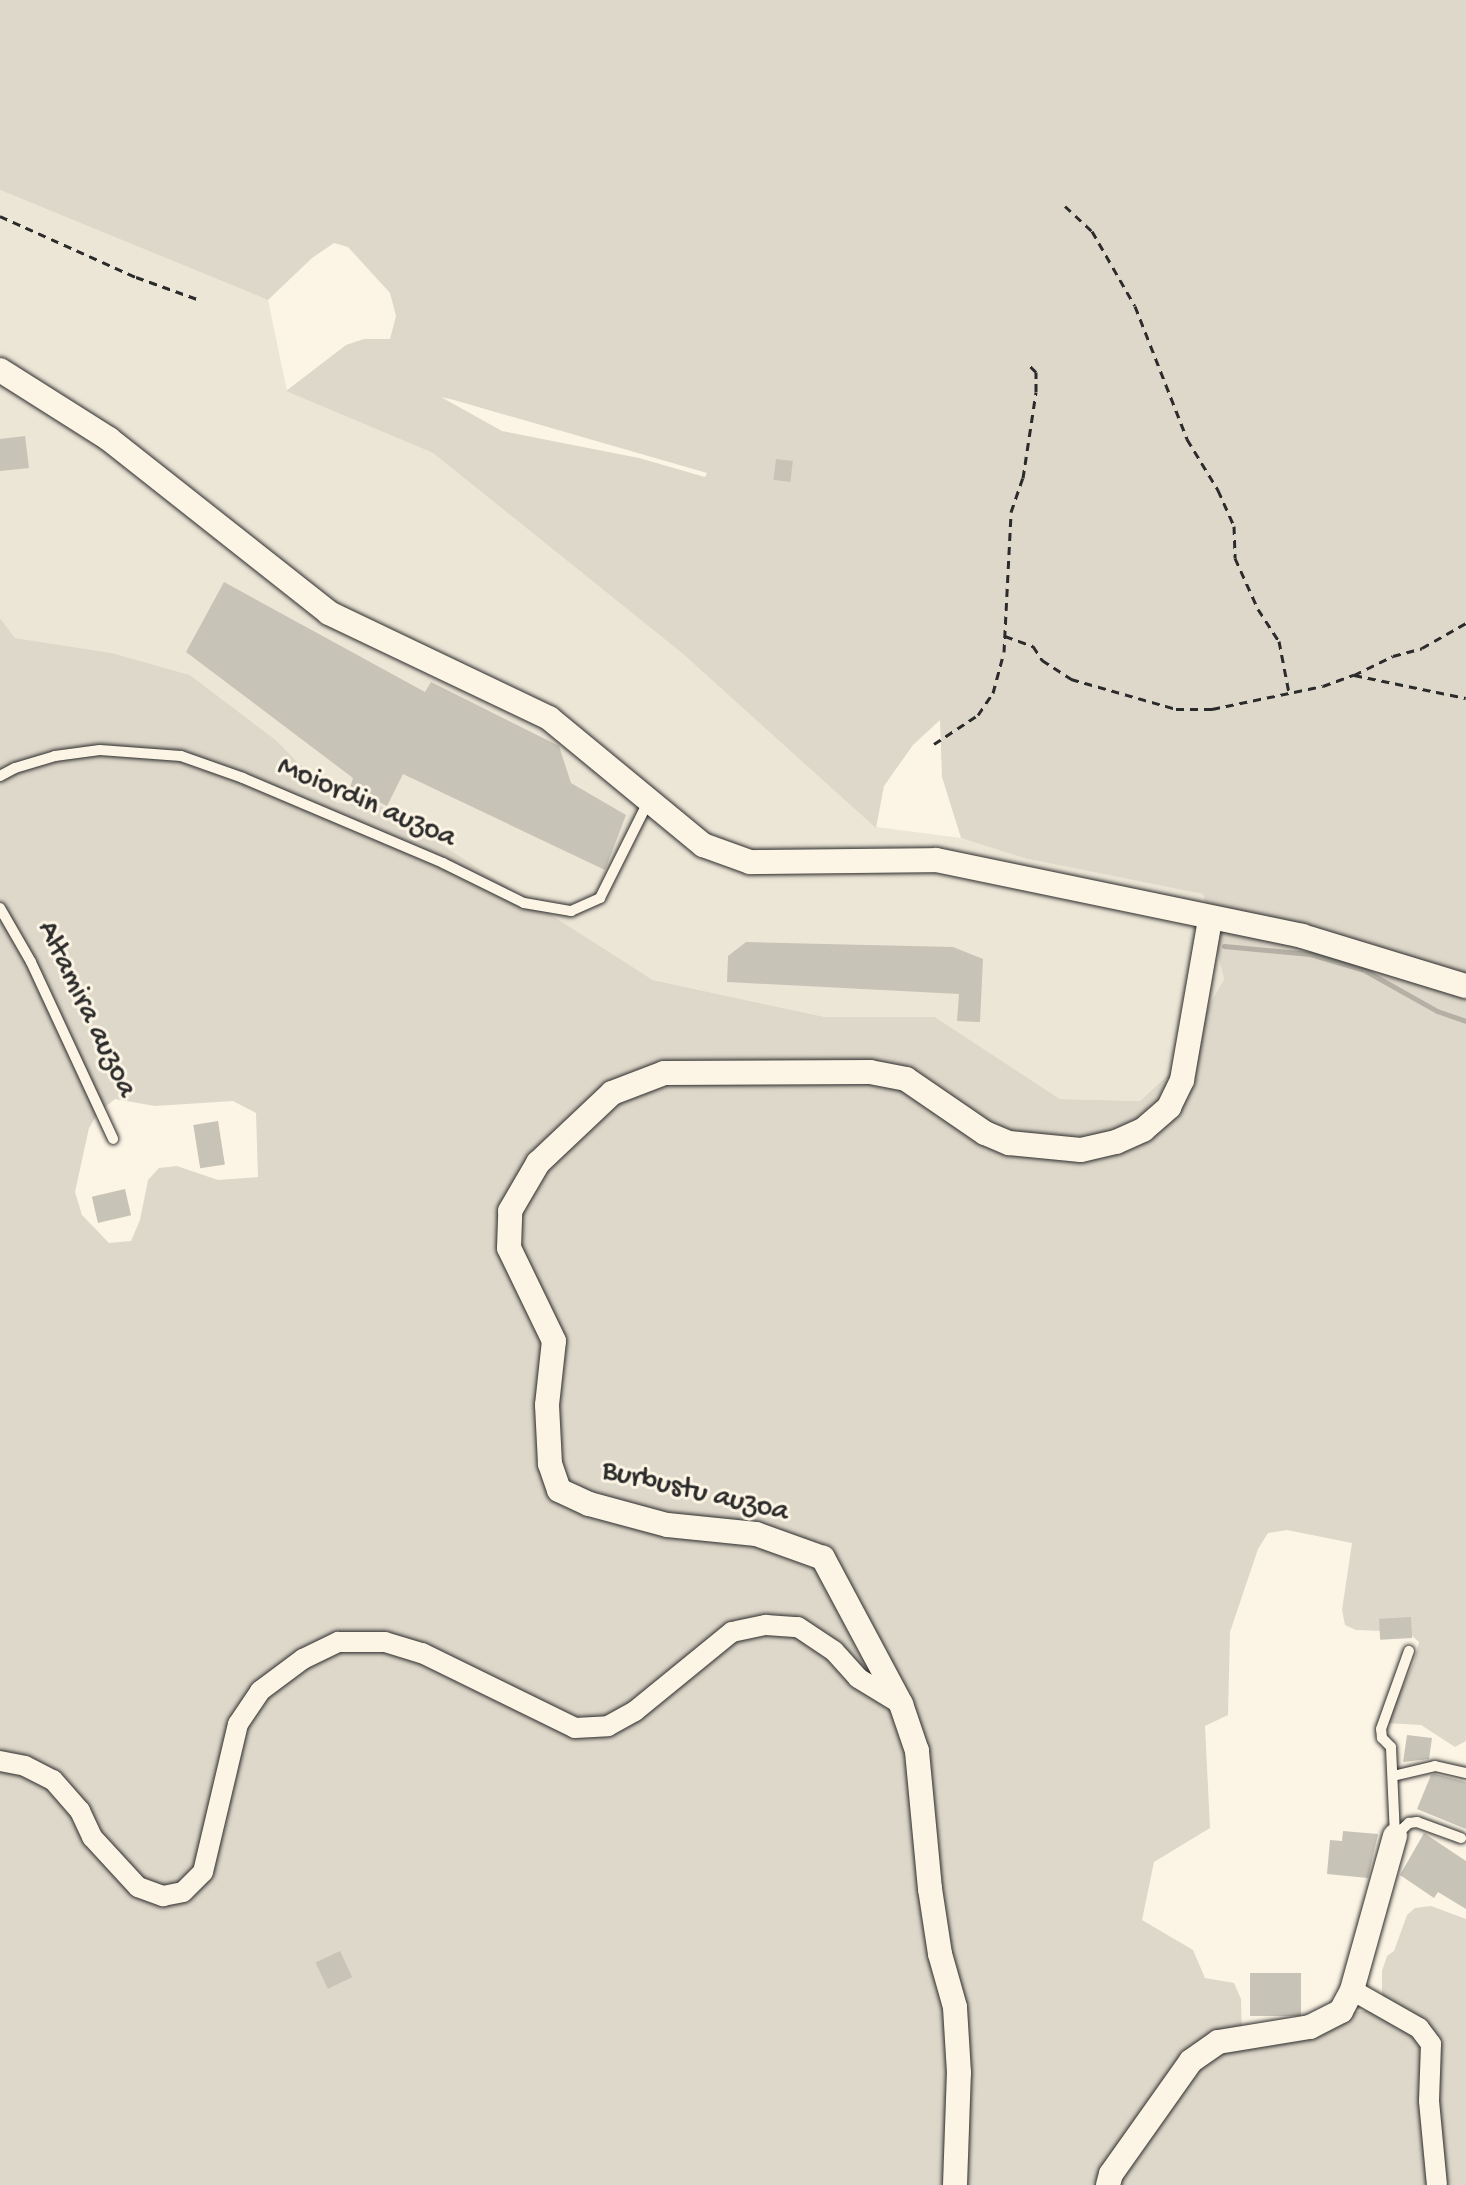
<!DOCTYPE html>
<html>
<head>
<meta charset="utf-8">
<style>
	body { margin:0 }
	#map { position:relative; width:1466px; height:2185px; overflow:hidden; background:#fcf5e5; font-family:"Gochi Hand",sans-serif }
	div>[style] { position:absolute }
	.built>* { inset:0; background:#ece6d7 }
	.green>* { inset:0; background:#ded8ca }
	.stream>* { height:5px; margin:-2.5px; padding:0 2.5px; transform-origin:2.5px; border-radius:2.5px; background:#b4b0a5 }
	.building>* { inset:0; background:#c8c3b7; transform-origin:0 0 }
	.path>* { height:3px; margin-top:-1.5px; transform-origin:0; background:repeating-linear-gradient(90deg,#2b2b2b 0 8px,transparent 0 14px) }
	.roads { filter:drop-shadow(0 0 2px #2b2b2b) drop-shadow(0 0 2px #2b2b2b) }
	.service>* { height:10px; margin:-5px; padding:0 5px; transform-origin:5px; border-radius:5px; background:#fcf5e5 }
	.minor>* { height:20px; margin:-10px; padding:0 10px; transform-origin:10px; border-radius:10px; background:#fcf5e5 }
	.tertiary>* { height:24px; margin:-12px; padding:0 12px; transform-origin:12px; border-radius:12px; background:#fcf5e5 }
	span { translate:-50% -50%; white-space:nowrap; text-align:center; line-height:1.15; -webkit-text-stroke:6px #fcf5e5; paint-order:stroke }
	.street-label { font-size:30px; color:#2b2b2b }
</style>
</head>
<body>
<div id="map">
	<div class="built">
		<i style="clip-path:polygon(0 190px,268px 300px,287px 391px,433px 453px,683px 654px,876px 827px,961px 838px,1203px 894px,1224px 979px,1172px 1071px,1140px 1101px,1060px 1099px,935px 1017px,825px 1017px,653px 980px,375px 802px,337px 803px,277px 741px,190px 675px,112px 653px,14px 638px,0 618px)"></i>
	</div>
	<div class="green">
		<i style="clip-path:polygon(evenodd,0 0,1466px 0,1466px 1741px,1455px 1747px,1421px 1725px,1386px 1723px,1414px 1662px,1419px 1642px,1408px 1632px,1356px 1630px,1345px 1625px,1342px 1610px,1352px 1543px,1287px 1530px,1268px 1533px,1258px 1549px,1230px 1632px,1228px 1715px,1205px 1726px,1210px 1828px,1154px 1862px,1142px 1920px,1193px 1950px,1205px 1978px,1234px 1983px,1241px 1999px,1242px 2036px,1264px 2034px,1354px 2012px,1382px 2009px,1382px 1971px,1387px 1956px,1394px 1951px,1407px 1915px,1415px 1908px,1431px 1906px,1466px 1919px,1466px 2185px,0 2185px,0 618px,15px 638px,112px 653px,190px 675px,277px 741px,337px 803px,375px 802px,653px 980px,825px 1017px,935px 1017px,1060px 1099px,1140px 1101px,1172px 1071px,1224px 979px,1203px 894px,1024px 858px,961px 838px,942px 777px,940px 720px,913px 745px,884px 786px,876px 828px,683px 654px,433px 453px,286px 391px,346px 345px,364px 339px,390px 339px,396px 316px,390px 293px,348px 247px,334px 243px,312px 258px,268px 300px,0 190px,0 0,441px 397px,454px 400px,707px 473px,705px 477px,639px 458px,502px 431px,441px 397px,0 0,115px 1099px,155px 1106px,233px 1101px,256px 1113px,258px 1177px,218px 1180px,177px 1166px,159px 1168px,148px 1180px,140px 1220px,131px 1241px,109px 1243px,82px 1215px,75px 1192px,89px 1128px,98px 1113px,115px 1099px)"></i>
	</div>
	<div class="stream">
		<i style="left:1224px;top:946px;width:86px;rotate:5.3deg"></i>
		<i style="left:1310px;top:954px;width:56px;rotate:16.5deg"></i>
		<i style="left:1364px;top:970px;width:84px;rotate:29.3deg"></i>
		<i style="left:1437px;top:1011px;width:31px;rotate:19deg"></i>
	</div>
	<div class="building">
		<i style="clip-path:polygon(25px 436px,29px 468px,0 471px,0 439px)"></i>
		<i style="left:776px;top:459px;width:17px;height:21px;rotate:7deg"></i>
		<i style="clip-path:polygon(224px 582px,425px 692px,431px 682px,559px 746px,571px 783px,626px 815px,605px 870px,403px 774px,387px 806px,350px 788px,353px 778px,186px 652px)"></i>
		<i style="clip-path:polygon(746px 942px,953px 947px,983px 959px,980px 1022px,957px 1021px,959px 994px,727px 982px,728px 956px)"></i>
		<i style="left:218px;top:1121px;width:44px;height:25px;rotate:81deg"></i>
		<i style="left:125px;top:1189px;width:27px;height:34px;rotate:77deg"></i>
		<i style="left:1411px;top:1617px;width:21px;height:32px;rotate:87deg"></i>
		<i style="clip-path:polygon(1407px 1735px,1432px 1738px,1429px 1759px,1403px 1762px)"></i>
		<i style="clip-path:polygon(1435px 1774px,1466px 1782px,1466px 1829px,1417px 1809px,1431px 1775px)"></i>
		<i style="clip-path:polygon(1343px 1831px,1378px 1834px,1368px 1878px,1327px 1874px,1330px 1840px,1342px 1841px)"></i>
		<i style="clip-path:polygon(1424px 1833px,1466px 1861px,1466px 1909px,1438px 1892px,1434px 1898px,1400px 1875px)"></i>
		<i style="left:340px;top:1951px;width:29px;height:27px;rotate:65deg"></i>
		<i style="left:1250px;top:1973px;width:51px;height:43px"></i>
	</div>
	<div class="path">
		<i style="left:1065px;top:206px;width:37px;rotate:43deg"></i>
		<i style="left:1092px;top:231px;width:86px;rotate:60.2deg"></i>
		<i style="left:1135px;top:306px;width:143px;rotate:68.6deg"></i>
		<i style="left:1187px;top:439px;width:60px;rotate:58.7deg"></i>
		<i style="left:1218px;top:490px;width:39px;rotate:66deg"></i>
		<i style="left:1234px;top:526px;width:32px;rotate:88deg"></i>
		<i style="left:1235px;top:558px;width:56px;rotate:65.7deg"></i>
		<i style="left:1258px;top:609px;width:38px;rotate:57deg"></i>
		<i style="left:1279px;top:641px;width:53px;rotate:79.1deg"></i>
		<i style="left:0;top:216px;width:149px;rotate:24.2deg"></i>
		<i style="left:136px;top:277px;width:65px;rotate:19.8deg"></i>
		<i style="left:1005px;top:636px;width:30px;rotate:20deg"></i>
		<i style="left:1033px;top:646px;width:17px;rotate:57deg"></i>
		<i style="left:1042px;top:660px;width:35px;rotate:33deg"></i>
		<i style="left:1071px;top:679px;width:109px;rotate:15.9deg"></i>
		<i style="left:1176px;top:709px;width:36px"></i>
		<i style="left:1212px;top:709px;width:113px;rotate:-11.7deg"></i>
		<i style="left:1323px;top:686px;width:33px;rotate:-20deg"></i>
		<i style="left:1354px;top:675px;width:43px;rotate:-26deg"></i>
		<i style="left:1393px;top:656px;width:30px;rotate:-15deg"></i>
		<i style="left:1422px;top:648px;width:51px;rotate:-29.6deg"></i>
		<i style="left:1354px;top:675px;width:114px;rotate:11.6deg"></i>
		<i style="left:934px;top:744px;width:53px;rotate:-33.4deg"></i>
		<i style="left:978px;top:715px;width:27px;rotate:-56deg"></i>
		<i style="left:993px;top:693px;width:42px;rotate:-75deg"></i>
		<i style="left:1004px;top:652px;width:140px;rotate:-87.1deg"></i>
		<i style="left:1011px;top:512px;width:36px;rotate:-71deg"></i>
		<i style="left:1023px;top:478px;width:87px;rotate:-81.4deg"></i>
		<i style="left:1036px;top:392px;width:20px;rotate:-90deg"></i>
		<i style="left:1036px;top:372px;width:11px;rotate:-135deg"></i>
	</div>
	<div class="roads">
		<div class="service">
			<i style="left:0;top:776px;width:17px;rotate:-28deg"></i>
			<i style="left:15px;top:768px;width:42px;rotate:-16.7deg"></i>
			<i style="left:55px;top:756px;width:45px;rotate:-7.6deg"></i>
			<i style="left:100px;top:750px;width:81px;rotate:4.2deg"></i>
			<i style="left:181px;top:756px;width:66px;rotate:19.5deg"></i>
			<i style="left:243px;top:778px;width:217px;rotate:23deg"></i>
			<i style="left:443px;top:863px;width:90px;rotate:26.3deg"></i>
			<i style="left:524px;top:903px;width:48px;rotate:9.7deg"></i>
			<i style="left:571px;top:911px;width:32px;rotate:-24deg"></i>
			<i style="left:600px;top:898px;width:107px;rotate:-63.4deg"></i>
			<i style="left:0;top:908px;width:62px;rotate:60.1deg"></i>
			<i style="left:31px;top:962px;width:195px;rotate:65.1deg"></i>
			<i style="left:1393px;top:1776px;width:43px;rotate:-13.4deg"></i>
			<i style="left:1435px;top:1766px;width:32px;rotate:13deg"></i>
			<i style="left:1396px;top:1835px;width:18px;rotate:-43deg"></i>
			<i style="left:1409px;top:1823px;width:8px;rotate:-7deg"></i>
			<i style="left:1417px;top:1822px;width:47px;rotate:20deg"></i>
			<i style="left:1395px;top:1836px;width:89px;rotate:-92.6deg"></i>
			<i style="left:1391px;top:1747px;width:13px;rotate:-135deg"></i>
			<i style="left:1382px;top:1738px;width:9px;rotate:-96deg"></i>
			<i style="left:1381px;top:1729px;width:83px;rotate:-70.3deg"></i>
		</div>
		<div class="minor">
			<i style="left:0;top:1761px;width:25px;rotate:11deg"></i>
			<i style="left:25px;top:1766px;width:31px;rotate:27deg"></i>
			<i style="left:53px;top:1780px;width:41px;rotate:48.9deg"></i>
			<i style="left:80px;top:1811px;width:29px;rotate:65deg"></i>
			<i style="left:92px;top:1837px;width:68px;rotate:47.4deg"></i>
			<i style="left:138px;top:1887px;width:27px;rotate:20deg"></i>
			<i style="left:163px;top:1896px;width:20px;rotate:-11deg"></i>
			<i style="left:183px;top:1892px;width:28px;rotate:-45deg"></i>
			<i style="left:203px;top:1872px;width:152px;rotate:-76.7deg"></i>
			<i style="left:238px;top:1724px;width:40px;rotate:-56deg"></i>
			<i style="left:260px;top:1691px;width:54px;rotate:-36.7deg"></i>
			<i style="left:303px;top:1659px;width:39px;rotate:-26deg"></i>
			<i style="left:338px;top:1642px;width:47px"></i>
			<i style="left:385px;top:1642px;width:39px;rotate:17deg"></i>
			<i style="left:422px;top:1653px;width:170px;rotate:26.1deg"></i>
			<i style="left:575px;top:1728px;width:33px;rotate:-3deg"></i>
			<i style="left:608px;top:1726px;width:31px;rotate:-29deg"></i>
			<i style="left:635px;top:1711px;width:125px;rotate:-39.2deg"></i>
			<i style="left:732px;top:1632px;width:35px;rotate:-12deg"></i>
			<i style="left:766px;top:1625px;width:32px;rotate:4deg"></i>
			<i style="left:798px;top:1627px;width:43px;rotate:33.7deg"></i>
			<i style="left:834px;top:1651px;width:36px;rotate:48deg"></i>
			<i style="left:858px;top:1678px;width:50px;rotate:31.2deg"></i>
			<i style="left:1352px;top:1990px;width:77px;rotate:29.6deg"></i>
			<i style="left:1419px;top:2028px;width:20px;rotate:53deg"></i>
			<i style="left:1431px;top:2044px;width:57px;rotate:92deg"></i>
			<i style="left:1429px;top:2101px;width:84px;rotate:84.6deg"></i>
		</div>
		<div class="tertiary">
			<i style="left:0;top:370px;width:129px;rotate:32.3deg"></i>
			<i style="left:109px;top:439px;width:280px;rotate:38.3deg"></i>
			<i style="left:329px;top:613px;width:244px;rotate:25.5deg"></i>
			<i style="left:549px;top:718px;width:200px;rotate:39.5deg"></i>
			<i style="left:703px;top:845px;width:50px;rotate:19.9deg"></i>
			<i style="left:750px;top:862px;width:186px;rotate:-0.6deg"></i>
			<i style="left:936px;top:860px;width:374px;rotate:11.7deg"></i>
			<i style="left:1302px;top:936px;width:171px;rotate:17deg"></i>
			<i style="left:955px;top:2185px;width:112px;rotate:-88deg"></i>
			<i style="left:959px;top:2073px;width:66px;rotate:-93.5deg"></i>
			<i style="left:955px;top:2007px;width:55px;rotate:-105.8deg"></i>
			<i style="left:940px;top:1954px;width:66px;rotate:-98.7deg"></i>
			<i style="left:930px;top:1889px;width:139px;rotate:-95.4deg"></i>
			<i style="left:917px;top:1751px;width:50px;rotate:-108.8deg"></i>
			<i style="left:901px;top:1704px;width:166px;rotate:-118.1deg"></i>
			<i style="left:823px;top:1558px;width:71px;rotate:-160.3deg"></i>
			<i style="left:756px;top:1534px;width:89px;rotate:-174.2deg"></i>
			<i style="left:667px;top:1525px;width:81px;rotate:-164.9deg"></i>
			<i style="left:589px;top:1504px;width:33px;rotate:-155deg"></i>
			<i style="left:559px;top:1490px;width:28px;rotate:-109deg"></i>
			<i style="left:550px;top:1464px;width:59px;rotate:-92.9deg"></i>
			<i style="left:547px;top:1405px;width:64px;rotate:-83.8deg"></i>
			<i style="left:554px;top:1341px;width:103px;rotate:-115.8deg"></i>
			<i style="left:509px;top:1248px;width:37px;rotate:-88deg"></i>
			<i style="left:510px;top:1211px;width:56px;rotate:-59.7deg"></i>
			<i style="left:538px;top:1163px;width:102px;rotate:-43.4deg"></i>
			<i style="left:612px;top:1093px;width:56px;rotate:-21deg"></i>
			<i style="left:664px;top:1073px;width:206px;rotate:-0.3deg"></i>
			<i style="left:870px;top:1072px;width:37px;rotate:11deg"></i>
			<i style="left:906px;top:1079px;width:96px;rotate:34.4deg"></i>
			<i style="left:985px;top:1133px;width:26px;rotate:23deg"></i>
			<i style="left:1009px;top:1143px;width:72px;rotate:5.6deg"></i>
			<i style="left:1081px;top:1150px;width:36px;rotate:-13deg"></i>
			<i style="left:1116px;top:1142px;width:30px;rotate:-24deg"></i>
			<i style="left:1143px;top:1130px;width:35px;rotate:-41deg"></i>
			<i style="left:1169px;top:1107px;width:30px;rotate:-64deg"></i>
			<i style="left:1182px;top:1080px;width:163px;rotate:-80.1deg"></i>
			<i style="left:1108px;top:2185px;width:11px;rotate:-75deg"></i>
			<i style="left:1111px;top:2174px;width:138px;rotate:-54.7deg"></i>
			<i style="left:1191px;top:2061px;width:33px;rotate:-35deg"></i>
			<i style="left:1218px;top:2042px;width:93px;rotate:-9.3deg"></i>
			<i style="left:1310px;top:2027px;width:35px;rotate:-27deg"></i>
			<i style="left:1341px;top:2011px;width:24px;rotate:-62deg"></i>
			<i style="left:1352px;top:1990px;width:160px;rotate:-74.4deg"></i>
		</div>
	</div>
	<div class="street-label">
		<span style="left:366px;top:804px;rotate:23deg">Moiordin auzoa</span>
		<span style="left:85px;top:1010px;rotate:64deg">Altamira auzoa</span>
		<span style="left:695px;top:1493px;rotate:13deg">Burbustu auzoa</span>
	</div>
</div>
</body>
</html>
